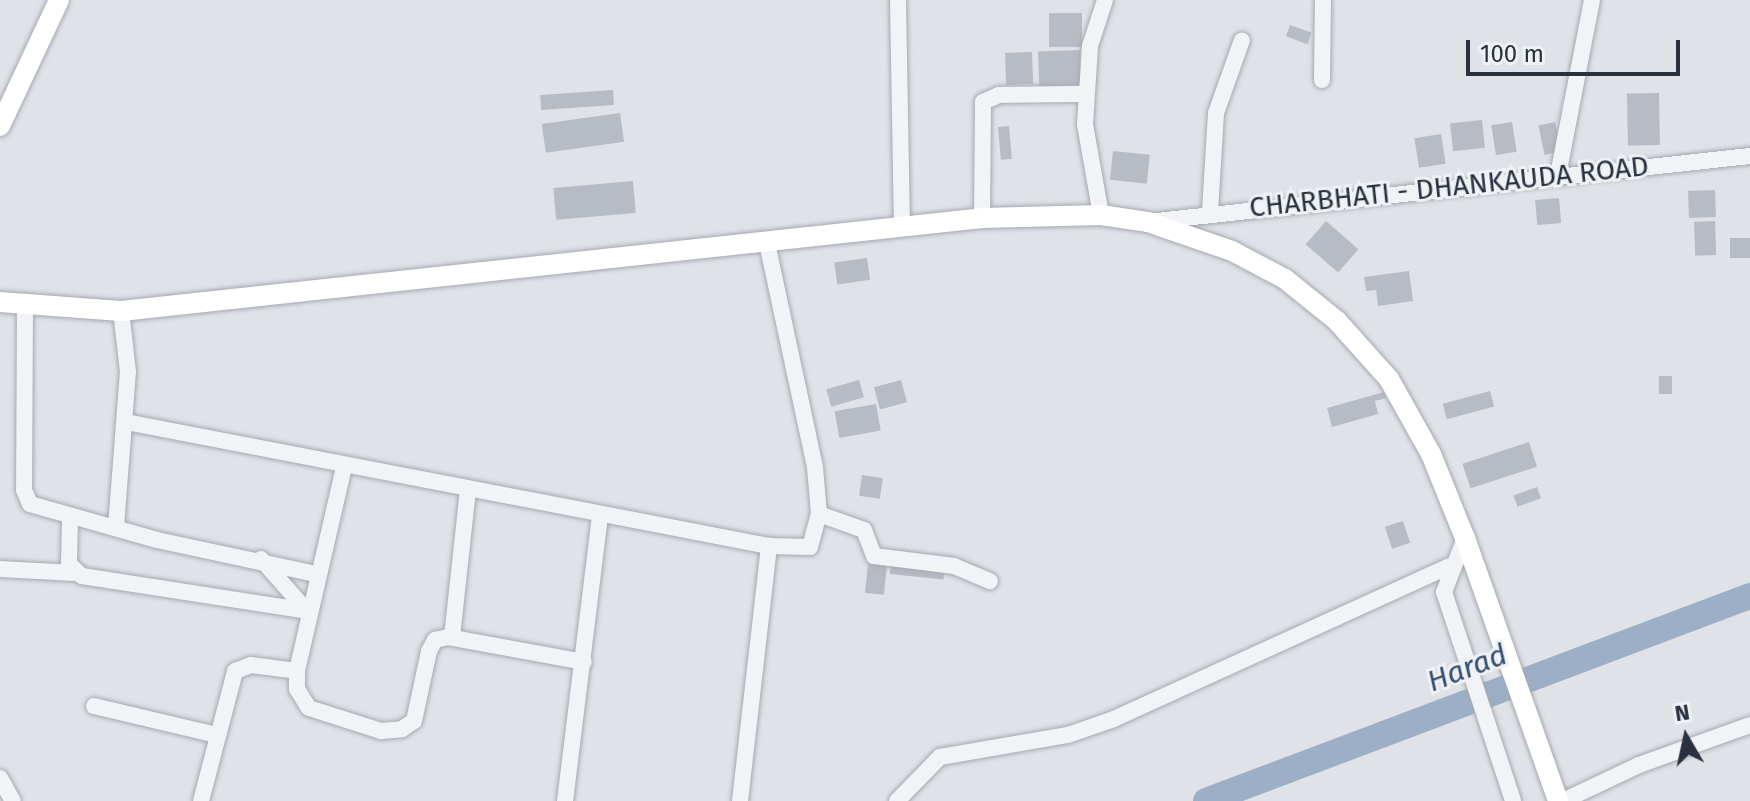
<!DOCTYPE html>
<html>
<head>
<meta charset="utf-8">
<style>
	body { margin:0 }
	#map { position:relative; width:1750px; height:801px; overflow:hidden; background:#dfe2e7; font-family:"Fira Sans",sans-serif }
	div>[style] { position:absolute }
	.river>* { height:26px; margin:-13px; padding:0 13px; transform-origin:13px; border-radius:13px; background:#9cafc6 }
	.building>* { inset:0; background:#b7bbc4; transform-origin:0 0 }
	.roads { filter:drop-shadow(0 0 2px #a5a9b1) drop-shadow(0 0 2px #a5a9b1) }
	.minor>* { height:16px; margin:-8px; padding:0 8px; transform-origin:8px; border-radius:8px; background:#f2f3f6 }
	.major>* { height:20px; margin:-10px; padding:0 10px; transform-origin:10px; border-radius:10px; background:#fff }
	span { translate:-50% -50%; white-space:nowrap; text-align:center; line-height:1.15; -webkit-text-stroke:6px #eef1f5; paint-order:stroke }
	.street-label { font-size:28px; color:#29303e }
	.water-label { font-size:30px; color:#354e6f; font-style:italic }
	.north { position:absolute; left:1646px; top:697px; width:80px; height:80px; -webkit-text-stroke:6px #eef1f5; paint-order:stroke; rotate:351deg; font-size:22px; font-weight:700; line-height:32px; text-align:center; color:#29303e }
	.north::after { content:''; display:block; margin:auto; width:28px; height:36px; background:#29303e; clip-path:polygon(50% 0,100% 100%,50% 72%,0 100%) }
	.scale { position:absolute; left:1466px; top:40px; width:214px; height:36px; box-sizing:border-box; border:4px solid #29303e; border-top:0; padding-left:10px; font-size:24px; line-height:28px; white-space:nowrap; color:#29303e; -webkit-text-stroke:6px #eef1f5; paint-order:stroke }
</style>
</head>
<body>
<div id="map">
	<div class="river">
		<i style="left:1206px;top:801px;width:581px;rotate:-20.65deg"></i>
	</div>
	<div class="building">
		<i style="left:1049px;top:13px;width:33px;height:34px"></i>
		<i style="left:1290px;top:25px;width:23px;height:12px;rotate:20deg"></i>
		<i style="left:1080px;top:50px;width:35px;height:42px;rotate:88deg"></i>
		<i style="left:1032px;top:52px;width:32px;height:27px;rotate:88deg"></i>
		<i style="left:613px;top:90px;width:15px;height:73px;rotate:86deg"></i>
		<i style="left:1659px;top:93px;width:52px;height:32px;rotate:89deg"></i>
		<i style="left:620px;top:113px;width:29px;height:79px;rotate:82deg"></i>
		<i style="left:1482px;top:120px;width:28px;height:32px;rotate:84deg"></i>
		<i style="left:1512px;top:122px;width:30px;height:21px;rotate:81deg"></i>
		<i style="left:1555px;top:122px;width:30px;height:17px;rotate:78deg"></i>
		<i style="left:1009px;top:126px;width:33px;height:11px;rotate:85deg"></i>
		<i style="left:1441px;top:134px;width:30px;height:27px;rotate:81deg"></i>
		<i style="left:1113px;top:151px;width:37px;height:29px;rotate:6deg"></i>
		<i style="left:633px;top:181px;width:32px;height:80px;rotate:85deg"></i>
		<i style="left:1715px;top:190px;width:27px;height:27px;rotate:88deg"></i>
		<i style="left:1559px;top:198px;width:25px;height:24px;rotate:85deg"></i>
		<i style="left:1326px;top:221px;width:43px;height:31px;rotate:41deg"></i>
		<i style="left:1715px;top:221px;width:34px;height:21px;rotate:88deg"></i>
		<i style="left:1750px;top:238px;width:20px;height:20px;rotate:90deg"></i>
		<i style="left:867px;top:258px;width:22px;height:33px;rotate:82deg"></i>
		<i style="clip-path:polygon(1409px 271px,1413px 301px,1378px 306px,1376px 290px,1366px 291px,1364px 277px)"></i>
		<i style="left:1659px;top:376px;width:13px;height:18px"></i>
		<i style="left:859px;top:380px;width:18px;height:34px;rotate:74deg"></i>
		<i style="left:901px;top:380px;width:23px;height:28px;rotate:75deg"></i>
		<i style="left:1490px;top:391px;width:16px;height:49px;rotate:75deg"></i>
		<i style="clip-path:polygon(1384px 392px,1386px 398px,1375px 401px,1378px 414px,1332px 427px,1327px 408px)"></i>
		<i style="left:876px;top:404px;width:27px;height:42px;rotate:80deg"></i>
		<i style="left:1529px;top:442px;width:26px;height:70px;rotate:72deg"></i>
		<i style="left:862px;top:475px;width:21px;height:21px;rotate:8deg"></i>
		<i style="left:1537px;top:487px;width:12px;height:25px;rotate:70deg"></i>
		<i style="left:1403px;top:521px;width:23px;height:19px;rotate:72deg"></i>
		<i style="left:891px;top:562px;width:54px;height:12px;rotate:6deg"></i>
		<i style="left:868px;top:564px;width:19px;height:29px;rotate:6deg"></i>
	</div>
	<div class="roads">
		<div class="minor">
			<i style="left:898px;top:0;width:227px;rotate:89deg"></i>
			<i style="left:1322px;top:80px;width:80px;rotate:-89.3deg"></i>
			<i style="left:1558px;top:175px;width:178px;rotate:-79deg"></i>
			<i style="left:1210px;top:211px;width:98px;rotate:-86.5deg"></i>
			<i style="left:1216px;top:113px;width:77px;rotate:-70.4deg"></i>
			<i style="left:1101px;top:215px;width:92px;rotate:-100deg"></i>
			<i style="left:1085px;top:124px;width:78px;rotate:-86.3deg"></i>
			<i style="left:1090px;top:46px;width:48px;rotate:-71.9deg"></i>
			<i style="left:982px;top:218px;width:116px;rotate:-89.5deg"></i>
			<i style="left:983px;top:102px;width:17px;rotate:-24deg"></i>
			<i style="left:999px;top:95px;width:87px;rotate:-0.7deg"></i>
			<i style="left:1148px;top:222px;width:606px;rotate:-6.26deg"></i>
			<i style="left:25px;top:307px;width:183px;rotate:90.3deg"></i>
			<i style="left:24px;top:490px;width:15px;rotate:67deg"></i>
			<i style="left:30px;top:504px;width:132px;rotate:15.8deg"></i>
			<i style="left:157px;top:540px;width:163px;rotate:12.1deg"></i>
			<i style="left:126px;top:422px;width:655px;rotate:10.92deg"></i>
			<i style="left:769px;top:546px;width:41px;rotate:1.4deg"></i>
			<i style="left:810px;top:547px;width:34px;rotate:-75deg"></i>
			<i style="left:819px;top:514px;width:47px;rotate:-94.9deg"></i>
			<i style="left:815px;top:467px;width:229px;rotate:-102.1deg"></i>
			<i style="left:344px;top:467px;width:209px;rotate:103deg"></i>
			<i style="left:297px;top:671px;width:18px;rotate:90deg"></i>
			<i style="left:297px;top:689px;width:22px;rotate:58deg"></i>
			<i style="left:309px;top:708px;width:76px;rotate:17.7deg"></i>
			<i style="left:381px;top:731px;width:21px;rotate:-5deg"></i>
			<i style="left:402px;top:729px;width:14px;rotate:-34deg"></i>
			<i style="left:414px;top:721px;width:72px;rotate:-77.9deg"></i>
			<i style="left:429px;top:651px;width:13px;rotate:-61deg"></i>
			<i style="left:435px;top:640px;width:13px;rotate:-13deg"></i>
			<i style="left:448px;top:637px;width:138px;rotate:10.4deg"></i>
			<i style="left:819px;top:514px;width:48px;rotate:19.6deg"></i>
			<i style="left:864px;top:530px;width:28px;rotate:69deg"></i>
			<i style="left:874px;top:556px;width:81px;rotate:7.1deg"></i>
			<i style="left:954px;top:566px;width:39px;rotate:23deg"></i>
			<i style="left:70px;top:516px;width:48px;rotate:91.2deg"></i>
			<i style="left:69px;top:564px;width:18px;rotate:43deg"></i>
			<i style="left:82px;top:576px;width:228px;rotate:8.8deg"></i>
			<i style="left:116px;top:527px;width:155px;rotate:-85.6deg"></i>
			<i style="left:128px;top:372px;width:61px;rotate:-96.5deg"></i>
			<i style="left:1465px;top:538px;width:58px;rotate:111.3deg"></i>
			<i style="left:1444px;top:592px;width:220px;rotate:71.7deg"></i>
			<i style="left:261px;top:559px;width:69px;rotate:48.5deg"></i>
			<i style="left:0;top:569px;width:75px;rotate:3.1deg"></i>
			<i style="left:452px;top:637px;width:148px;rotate:-83.8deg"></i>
			<i style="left:94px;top:706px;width:126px;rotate:13.3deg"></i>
			<i style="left:0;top:778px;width:26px;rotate:61deg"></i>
			<i style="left:201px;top:801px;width:134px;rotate:-75.3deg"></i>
			<i style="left:235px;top:671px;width:17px;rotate:-21deg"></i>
			<i style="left:251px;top:665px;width:46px;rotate:7.4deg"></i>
			<i style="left:565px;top:801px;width:289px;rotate:-83deg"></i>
			<i style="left:740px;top:801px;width:257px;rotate:-83.5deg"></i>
			<i style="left:897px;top:801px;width:62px;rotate:-45.7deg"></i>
			<i style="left:940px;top:757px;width:130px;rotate:-9.8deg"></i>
			<i style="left:1068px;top:735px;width:49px;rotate:-19.2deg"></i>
			<i style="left:1114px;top:719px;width:368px;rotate:-24.5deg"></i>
			<i style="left:1563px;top:801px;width:84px;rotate:-25.3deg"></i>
			<i style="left:1639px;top:765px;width:118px;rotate:-19.8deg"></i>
		</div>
		<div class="major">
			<i style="left:0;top:126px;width:139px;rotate:-64.9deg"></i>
			<i style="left:0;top:302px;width:121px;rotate:4.3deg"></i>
			<i style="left:121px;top:311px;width:866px;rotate:-6.16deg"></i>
			<i style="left:982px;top:218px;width:119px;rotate:-1.4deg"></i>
			<i style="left:1101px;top:215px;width:48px;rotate:8.5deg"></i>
			<i style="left:1148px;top:222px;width:89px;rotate:19deg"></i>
			<i style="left:1232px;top:251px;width:60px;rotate:27.8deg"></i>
			<i style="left:1285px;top:279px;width:67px;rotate:38.9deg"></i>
			<i style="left:1337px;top:321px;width:78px;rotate:48.1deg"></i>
			<i style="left:1389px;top:379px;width:86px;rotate:60.8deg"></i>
			<i style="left:1431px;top:454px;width:91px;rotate:68deg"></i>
			<i style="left:1465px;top:538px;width:279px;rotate:70.5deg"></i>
		</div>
	</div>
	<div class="street-label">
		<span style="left:1449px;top:187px;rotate:-6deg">CHARBHATI - DHANKAUDA ROAD</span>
	</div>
	<div class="water-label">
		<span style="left:1467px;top:668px;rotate:-21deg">Harad</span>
	</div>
	<div class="north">N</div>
	<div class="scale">100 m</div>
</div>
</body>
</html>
